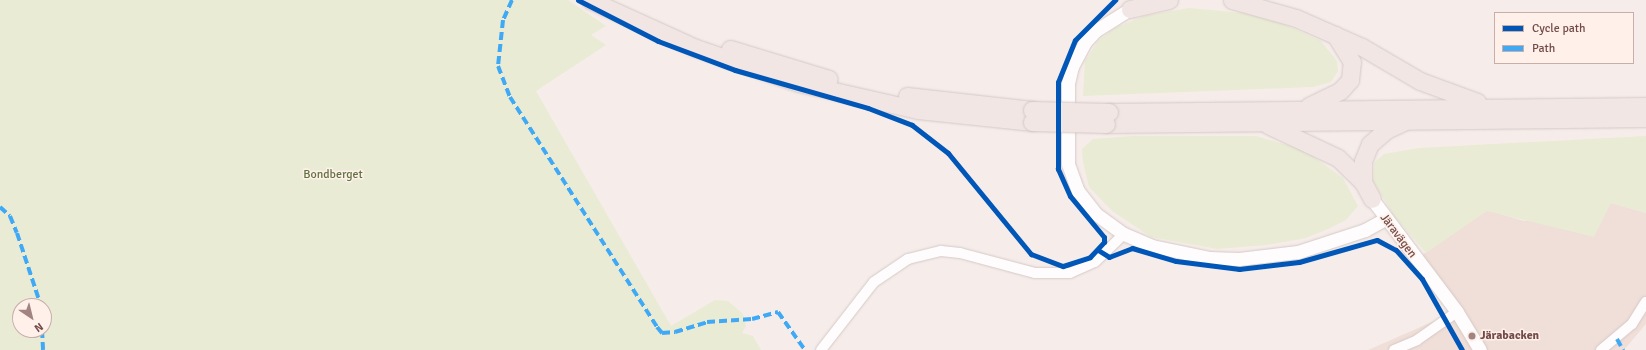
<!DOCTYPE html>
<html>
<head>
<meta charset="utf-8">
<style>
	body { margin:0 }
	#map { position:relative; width:1646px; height:350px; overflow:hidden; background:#f6edea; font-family:Signika,sans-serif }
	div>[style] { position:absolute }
	.residential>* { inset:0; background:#f0ded8 }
	.green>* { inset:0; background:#e9ebd5 }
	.roads { filter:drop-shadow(0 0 1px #d4c9c6) drop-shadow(0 0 1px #d4c9c6) }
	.minor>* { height:10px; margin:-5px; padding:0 5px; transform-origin:5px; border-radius:5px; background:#fefcfc }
	.tertiary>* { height:13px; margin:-6.5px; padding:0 6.5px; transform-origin:6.5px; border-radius:6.5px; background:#fefcfc }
	.trunk>* { height:17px; margin:-8.5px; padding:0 8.5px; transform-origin:8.5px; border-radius:8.5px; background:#f1e6e4 }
	.bridges { filter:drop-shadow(0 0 1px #d5c7c6) drop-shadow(0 0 1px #d5c7c6) }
	.trunk-bridge>* { height:17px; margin:-8.5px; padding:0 8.5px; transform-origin:8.5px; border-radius:8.5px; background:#f1e6e4 }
	.quiet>* { height:4px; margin-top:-2px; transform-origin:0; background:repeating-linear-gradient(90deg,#3fa9f5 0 8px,transparent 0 12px) }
	.cycleway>* { height:5px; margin:-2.5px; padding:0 2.5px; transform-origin:2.5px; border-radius:2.5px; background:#0057b8 }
	.dots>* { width:11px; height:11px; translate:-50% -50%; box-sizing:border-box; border:2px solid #fff0ea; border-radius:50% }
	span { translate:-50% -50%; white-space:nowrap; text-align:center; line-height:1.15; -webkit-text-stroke:3px #fff0ea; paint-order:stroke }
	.park-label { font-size:12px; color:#5f7440 }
	.street-label { font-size:12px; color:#734c4a }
	.poi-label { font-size:12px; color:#734c4a; font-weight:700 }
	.left { translate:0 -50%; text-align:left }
	.legend { position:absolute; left:1494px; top:12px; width:140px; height:52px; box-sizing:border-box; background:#fff0ea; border:1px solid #c7aeaa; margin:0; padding:5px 7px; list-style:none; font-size:12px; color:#734c4a }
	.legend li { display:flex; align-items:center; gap:8px; height:20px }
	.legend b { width:20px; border:1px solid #c7aeaa }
	.north { position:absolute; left:12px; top:298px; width:40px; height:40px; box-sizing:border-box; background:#fff0ea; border:1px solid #c7aeaa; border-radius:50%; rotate:145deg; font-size:11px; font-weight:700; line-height:16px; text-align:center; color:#734c4a }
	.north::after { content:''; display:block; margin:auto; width:14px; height:18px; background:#a18482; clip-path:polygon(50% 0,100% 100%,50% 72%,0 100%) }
</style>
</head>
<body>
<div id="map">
	<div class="residential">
		<i style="clip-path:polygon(1611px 203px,1646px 213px,1646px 324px,1624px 350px,1368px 350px,1450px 314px,1412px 262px,1487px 210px,1524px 221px)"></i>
	</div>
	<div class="green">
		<i style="clip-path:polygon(evenodd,0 0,568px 0,606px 26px,591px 35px,606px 45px,536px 91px,671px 326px,715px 300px,728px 301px,743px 314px,746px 326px,742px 333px,753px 336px,761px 350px,0 350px,0 0,20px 306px,44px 306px,44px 330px,20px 330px,20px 306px)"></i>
		<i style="clip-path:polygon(1189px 8px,1264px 15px,1321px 41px,1337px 61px,1338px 71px,1331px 82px,1313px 87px,1083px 96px,1085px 61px,1098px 41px,1115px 28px,1144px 16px)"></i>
		<i style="clip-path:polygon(1133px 136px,1256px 136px,1304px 150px,1343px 178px,1358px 206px,1346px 220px,1328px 229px,1306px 238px,1267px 245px,1217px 249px,1151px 237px,1112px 211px,1089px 187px,1083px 162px,1082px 149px,1093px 139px)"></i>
		<i style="clip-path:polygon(1646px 136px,1646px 213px,1611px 203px,1594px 237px,1487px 211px,1426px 253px,1394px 216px,1373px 181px,1374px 163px,1384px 154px,1419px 148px)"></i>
	</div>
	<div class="roads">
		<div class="minor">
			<i style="left:821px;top:350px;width:86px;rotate:-52.1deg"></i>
			<i style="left:874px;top:282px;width:41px;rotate:-34.1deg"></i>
			<i style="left:908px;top:259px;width:34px;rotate:-14deg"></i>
			<i style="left:941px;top:251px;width:19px;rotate:6deg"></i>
			<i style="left:960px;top:253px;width:78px;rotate:14.9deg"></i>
			<i style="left:1035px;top:273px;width:35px"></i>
			<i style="left:1070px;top:273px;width:27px;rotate:-24deg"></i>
			<i style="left:1095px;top:262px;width:40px;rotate:-44deg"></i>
			<i style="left:1394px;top:350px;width:25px;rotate:-23deg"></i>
			<i style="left:1417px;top:340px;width:49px;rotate:-35deg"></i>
			<i style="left:1601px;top:350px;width:40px;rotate:-40deg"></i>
			<i style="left:1632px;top:324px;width:26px;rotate:-58deg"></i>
		</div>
		<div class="tertiary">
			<i style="left:1130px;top:9px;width:40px;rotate:148deg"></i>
			<i style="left:1096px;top:30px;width:16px;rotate:133deg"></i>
			<i style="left:1085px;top:42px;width:27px;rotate:118deg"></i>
			<i style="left:1072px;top:66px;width:17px;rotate:103deg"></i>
			<i style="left:1068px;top:83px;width:81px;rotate:90deg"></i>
			<i style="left:1068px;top:164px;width:29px;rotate:70deg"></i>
			<i style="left:1078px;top:191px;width:29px;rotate:52deg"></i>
			<i style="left:1096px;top:214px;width:34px;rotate:36deg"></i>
			<i style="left:1124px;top:234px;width:30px;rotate:23deg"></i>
			<i style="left:1152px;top:246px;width:58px;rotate:11.9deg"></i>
			<i style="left:1209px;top:258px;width:30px;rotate:2deg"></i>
			<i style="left:1239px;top:259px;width:59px;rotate:-6.8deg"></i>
			<i style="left:1298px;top:252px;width:71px;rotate:-18.2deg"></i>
			<i style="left:1365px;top:230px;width:23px;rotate:-29deg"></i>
			<i style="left:1372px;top:199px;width:141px;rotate:53deg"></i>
			<i style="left:1457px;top:312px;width:44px;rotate:58.8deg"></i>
		</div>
		<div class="trunk">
			<i style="left:590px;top:0;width:116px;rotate:24.4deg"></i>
			<i style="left:696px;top:48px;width:109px;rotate:18.8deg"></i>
			<i style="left:799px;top:83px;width:122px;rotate:12.8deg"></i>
			<i style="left:918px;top:110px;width:115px;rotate:6deg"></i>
			<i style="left:1232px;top:0;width:66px;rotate:15.7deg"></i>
			<i style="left:1296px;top:18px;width:72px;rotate:23.7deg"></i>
			<i style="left:1362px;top:47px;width:67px;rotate:30.4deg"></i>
			<i style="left:1420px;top:81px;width:61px;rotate:20.2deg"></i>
			<i style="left:1130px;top:9px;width:40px;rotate:-13deg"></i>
			<i style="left:730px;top:49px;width:103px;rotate:16.9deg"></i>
			<i style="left:907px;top:96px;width:126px;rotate:6.4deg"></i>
			<i style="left:1309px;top:106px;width:34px;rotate:-26deg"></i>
			<i style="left:1340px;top:91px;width:15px;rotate:-48deg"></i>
			<i style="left:1350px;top:80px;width:18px;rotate:-84deg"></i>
			<i style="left:1352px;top:62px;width:32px;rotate:-122deg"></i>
			<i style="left:1109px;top:112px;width:537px;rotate:-0.64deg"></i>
			<i style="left:1106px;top:124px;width:540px;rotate:-0.64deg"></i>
			<i style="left:1268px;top:125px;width:77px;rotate:25.2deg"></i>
			<i style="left:1338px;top:158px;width:35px;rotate:44deg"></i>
			<i style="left:1363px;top:182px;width:19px;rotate:62deg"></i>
			<i style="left:1363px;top:182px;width:21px;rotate:-90deg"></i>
			<i style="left:1363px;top:161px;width:18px;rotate:-68deg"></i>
			<i style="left:1370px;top:144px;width:21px;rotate:-41deg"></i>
			<i style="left:1386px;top:130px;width:19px;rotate:-25deg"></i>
		</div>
	</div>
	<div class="bridges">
		<div class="trunk-bridge">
			<i style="left:1032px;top:110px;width:77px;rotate:1.5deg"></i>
			<i style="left:1032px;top:122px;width:74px;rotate:1.5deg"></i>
		</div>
	</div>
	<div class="quiet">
		<i style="left:512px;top:0;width:22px;rotate:114deg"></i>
		<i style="left:503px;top:20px;width:46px;rotate:96.2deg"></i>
		<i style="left:498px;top:66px;width:33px;rotate:69deg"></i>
		<i style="left:510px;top:97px;width:273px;rotate:57.4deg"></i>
		<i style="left:657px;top:327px;width:8px;rotate:50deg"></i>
		<i style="left:662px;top:333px;width:13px;rotate:-4deg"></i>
		<i style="left:675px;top:332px;width:34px;rotate:-17deg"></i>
		<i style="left:707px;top:322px;width:45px;rotate:-3.8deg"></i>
		<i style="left:752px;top:319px;width:27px;rotate:-15deg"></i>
		<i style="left:778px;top:312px;width:47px;rotate:54.6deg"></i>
		<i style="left:0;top:207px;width:13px;rotate:42deg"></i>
		<i style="left:10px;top:216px;width:18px;rotate:68deg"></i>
		<i style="left:17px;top:233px;width:77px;rotate:71.8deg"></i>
		<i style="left:42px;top:330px;width:20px;rotate:87deg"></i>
		<i style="left:1617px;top:339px;width:13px;rotate:61deg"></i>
	</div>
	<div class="cycleway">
		<i style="left:578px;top:0;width:90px;rotate:27.1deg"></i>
		<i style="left:658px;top:41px;width:82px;rotate:20.6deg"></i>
		<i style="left:735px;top:70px;width:138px;rotate:15.9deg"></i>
		<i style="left:868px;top:108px;width:47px;rotate:21.1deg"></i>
		<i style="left:912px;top:125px;width:46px;rotate:37.9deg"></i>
		<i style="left:948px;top:153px;width:131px;rotate:50.6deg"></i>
		<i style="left:1031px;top:254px;width:34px;rotate:21deg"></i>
		<i style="left:1063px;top:266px;width:28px;rotate:-18deg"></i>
		<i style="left:1090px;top:257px;width:21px;rotate:-47deg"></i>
		<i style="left:1104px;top:242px;width:5px;rotate:-90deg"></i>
		<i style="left:1104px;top:237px;width:53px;rotate:-129.7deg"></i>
		<i style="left:1070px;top:196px;width:30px;rotate:-114deg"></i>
		<i style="left:1058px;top:169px;width:87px;rotate:-90deg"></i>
		<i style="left:1058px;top:82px;width:45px;rotate:-68deg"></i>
		<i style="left:1075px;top:40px;width:57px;rotate:-45deg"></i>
		<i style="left:1098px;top:250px;width:13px;rotate:32deg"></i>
		<i style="left:1109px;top:257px;width:25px;rotate:-21deg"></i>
		<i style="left:1132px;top:248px;width:46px;rotate:16.5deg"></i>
		<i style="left:1176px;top:261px;width:64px;rotate:7.2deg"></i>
		<i style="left:1239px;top:269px;width:60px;rotate:-6.7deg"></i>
		<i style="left:1299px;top:262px;width:81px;rotate:-15.8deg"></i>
		<i style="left:1377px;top:240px;width:21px;rotate:28deg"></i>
		<i style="left:1396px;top:250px;width:39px;rotate:48deg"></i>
		<i style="left:1422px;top:279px;width:81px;rotate:60.6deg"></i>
	</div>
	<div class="dots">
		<i style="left:1472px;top:336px;background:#a18482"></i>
	</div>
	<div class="park-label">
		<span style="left:333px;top:175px">Bondberget</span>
	</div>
	<div class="street-label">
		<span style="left:1398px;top:236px;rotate:53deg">Järavägen</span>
	</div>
	<div class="poi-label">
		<span class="left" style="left:1480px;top:336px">Järabacken</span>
	</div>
	<ul class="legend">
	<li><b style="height:5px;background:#0057b8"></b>Cycle path</li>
	<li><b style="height:5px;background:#3fa9f5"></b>Path</li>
	</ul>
	<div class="north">N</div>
</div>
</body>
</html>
